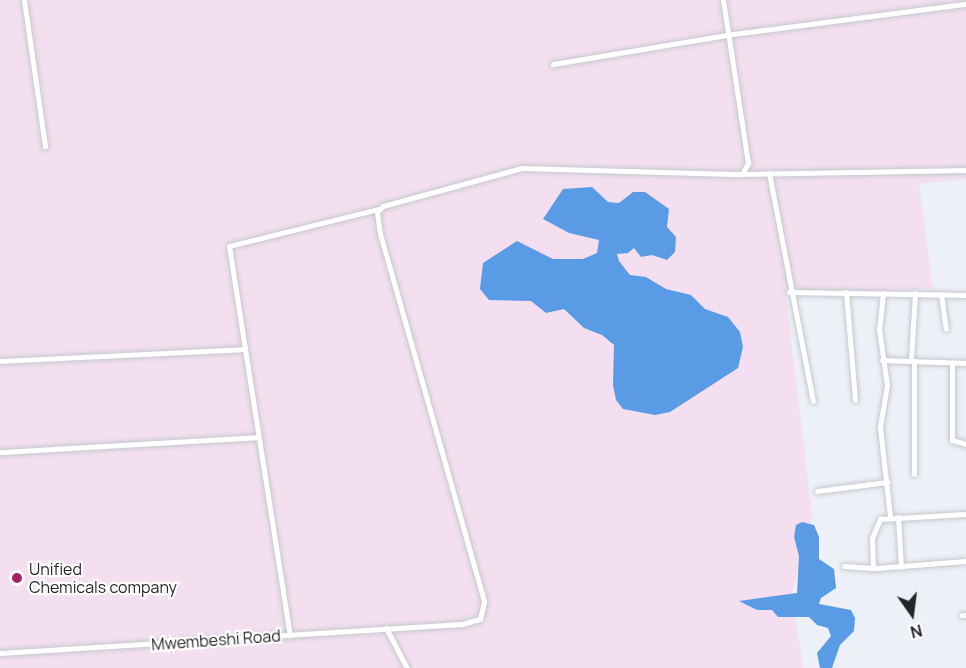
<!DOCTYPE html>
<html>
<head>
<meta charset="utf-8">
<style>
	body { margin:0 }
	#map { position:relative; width:966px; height:668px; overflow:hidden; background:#edf0f6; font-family:Manrope,sans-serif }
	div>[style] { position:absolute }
	.industrial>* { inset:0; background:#f3dfef }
	.water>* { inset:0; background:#599ce5 }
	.roads { filter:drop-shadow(0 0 2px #c5c8cd) drop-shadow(0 0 2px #c5c8cd) }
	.minor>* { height:5px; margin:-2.5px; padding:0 2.5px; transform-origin:2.5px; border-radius:2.5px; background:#fff }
	.dots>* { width:16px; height:16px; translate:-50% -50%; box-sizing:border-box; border:3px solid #fff; border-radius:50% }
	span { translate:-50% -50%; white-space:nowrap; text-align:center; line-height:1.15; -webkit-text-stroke:4.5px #fff; paint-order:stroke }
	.poi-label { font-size:16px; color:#252628 }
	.left { translate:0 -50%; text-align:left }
	.street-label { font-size:16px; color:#252628 }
	.north { position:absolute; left:882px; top:584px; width:60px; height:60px; -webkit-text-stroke:4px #fff; paint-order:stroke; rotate:166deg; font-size:16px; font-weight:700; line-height:24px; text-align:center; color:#252628 }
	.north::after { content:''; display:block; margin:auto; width:21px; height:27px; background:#252628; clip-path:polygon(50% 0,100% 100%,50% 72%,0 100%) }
</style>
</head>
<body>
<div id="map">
	<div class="industrial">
		<i style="clip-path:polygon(0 0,966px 0,966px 179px,919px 184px,933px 289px,786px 295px,812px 515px,792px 593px,803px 668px,0 668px)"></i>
	</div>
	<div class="water">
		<i style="clip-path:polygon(592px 187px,608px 202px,619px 203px,633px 192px,645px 192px,669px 209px,667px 227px,676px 237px,675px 252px,667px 260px,652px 255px,641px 257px,634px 248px,628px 253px,617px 254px,619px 261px,630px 275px,646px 277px,666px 289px,691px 295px,705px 309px,728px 317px,740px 332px,743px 347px,738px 368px,670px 412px,655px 415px,623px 409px,616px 400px,613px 385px,614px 345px,602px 335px,584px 328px,564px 309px,546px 313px,531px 301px,489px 300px,480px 289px,483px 263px,517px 241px,553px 259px,583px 259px,597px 253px,599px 240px,569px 233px,543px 219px,563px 189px)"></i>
		<i style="clip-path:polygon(802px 522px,814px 525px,819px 537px,819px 559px,834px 569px,836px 588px,821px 598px,819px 604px,851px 610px,855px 618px,854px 631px,840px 645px,832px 668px,820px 668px,817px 653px,831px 636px,828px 628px,817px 625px,809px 617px,778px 617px,772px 610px,757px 610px,739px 601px,797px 593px,799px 556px,794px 537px,796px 525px)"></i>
	</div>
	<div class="roads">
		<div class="minor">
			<i style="left:24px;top:0;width:148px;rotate:81.8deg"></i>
			<i style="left:553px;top:64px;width:175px;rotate:-9.5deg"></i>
			<i style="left:726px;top:35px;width:242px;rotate:-7.4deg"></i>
			<i style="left:769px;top:173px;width:232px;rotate:79.1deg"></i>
			<i style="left:743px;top:174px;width:223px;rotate:-1deg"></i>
			<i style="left:789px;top:292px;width:177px;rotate:1deg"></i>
			<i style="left:846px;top:292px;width:108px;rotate:85.2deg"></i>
			<i style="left:883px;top:293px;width:36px;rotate:96deg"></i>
			<i style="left:879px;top:329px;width:57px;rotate:81.9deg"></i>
			<i style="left:887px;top:385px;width:43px;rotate:99.5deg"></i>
			<i style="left:880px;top:427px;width:90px;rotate:83.6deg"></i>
			<i style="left:941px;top:294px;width:35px;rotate:82deg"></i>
			<i style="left:245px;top:349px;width:104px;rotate:-98.8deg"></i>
			<i style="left:229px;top:246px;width:154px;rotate:-13.9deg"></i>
			<i style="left:882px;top:360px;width:84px;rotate:2deg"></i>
			<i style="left:911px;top:360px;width:67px;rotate:-86.6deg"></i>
			<i style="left:0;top:361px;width:245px;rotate:-2.8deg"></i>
			<i style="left:245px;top:349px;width:290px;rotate:81.1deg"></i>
			<i style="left:914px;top:361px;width:113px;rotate:90deg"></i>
			<i style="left:952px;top:363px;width:77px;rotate:90deg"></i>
			<i style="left:952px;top:440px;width:15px;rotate:16deg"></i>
			<i style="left:0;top:452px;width:258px;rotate:-3.3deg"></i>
			<i style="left:817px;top:491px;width:71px;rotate:-7.3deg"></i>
			<i style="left:898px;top:517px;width:50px;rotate:86.6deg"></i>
			<i style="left:844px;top:566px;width:32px;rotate:4deg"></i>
			<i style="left:876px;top:568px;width:90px;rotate:-4.4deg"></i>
			<i style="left:873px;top:567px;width:29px;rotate:-92deg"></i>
			<i style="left:872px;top:538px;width:21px;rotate:-67deg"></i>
			<i style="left:880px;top:519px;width:86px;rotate:-3.3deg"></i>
			<i style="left:962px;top:615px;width:4px"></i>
			<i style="left:386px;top:628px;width:45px;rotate:62.3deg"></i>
			<i style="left:0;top:653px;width:463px;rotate:-3.6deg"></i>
			<i style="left:462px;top:624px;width:19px;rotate:-16deg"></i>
			<i style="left:480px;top:619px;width:18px;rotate:-77deg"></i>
			<i style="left:484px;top:601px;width:381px;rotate:-105.8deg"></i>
			<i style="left:380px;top:234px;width:22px;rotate:-98deg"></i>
			<i style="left:377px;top:212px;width:8px;rotate:-45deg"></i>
			<i style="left:383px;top:206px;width:144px;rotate:-15.3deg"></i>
			<i style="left:522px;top:168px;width:220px;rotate:1.6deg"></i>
			<i style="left:742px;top:174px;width:13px;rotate:-61deg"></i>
			<i style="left:748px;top:163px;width:165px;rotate:-98.7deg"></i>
		</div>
	</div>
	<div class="dots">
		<i style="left:17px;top:578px;background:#a7216a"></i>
	</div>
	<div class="poi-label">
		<span class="left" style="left:29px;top:578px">Unified<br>Chemicals company</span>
	</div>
	<div class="street-label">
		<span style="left:216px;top:640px;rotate:-4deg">Mwembeshi Road</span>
	</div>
	<div class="north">N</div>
</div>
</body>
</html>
